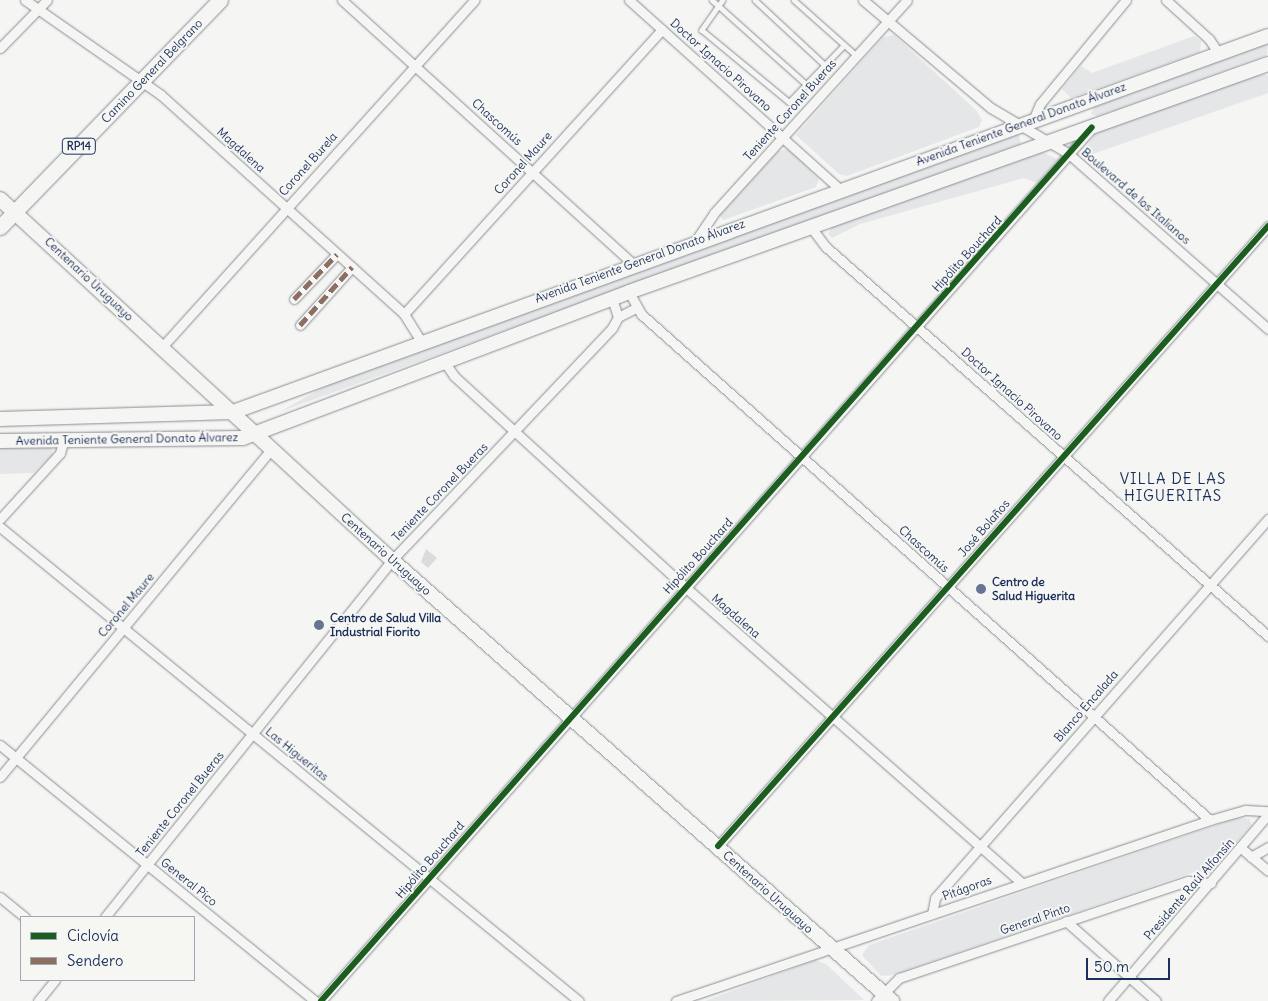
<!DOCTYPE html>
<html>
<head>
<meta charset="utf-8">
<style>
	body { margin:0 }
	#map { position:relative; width:1268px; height:1001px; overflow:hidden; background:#f5f5f3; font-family:Delius,sans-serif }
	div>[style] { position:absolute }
	.green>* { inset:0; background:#e4e6e7 }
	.building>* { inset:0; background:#dadbdc }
	.roads { filter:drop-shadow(0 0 1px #898d95) drop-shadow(0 0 1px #898d95) }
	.service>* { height:4.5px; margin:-2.25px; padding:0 2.25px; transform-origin:2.25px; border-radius:2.25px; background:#f5f5f3 }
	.minor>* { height:9px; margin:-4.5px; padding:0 4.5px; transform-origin:4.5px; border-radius:4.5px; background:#f5f5f3 }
	.secondary>* { height:14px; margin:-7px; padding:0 7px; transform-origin:7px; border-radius:7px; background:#f5f5f3 }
	.primary>* { height:15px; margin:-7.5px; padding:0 7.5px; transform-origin:7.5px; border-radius:7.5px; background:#f5f5f3 }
	.quiet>* { height:5px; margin-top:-2.5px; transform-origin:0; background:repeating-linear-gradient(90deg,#8d6e63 0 10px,transparent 0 15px) }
	.cycleway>* { height:6px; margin:-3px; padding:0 3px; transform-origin:3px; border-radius:3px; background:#1b5e20 }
	.dots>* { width:14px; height:14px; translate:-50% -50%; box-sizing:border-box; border:2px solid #f6f6f2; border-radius:50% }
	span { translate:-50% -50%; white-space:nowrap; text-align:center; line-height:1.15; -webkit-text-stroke:4px #f6f6f2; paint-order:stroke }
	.shield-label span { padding:1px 4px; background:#f6f6f2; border:1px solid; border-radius:4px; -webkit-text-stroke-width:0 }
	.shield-label { font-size:11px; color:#1b2f5e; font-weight:700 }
	.street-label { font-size:12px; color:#1b2f5e }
	.poi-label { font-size:12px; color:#1b2f5e; font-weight:700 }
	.left { translate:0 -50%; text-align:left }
	.quarter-label { font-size:15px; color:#1b2f5e; letter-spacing:1px }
	.legend { position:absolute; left:20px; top:916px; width:175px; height:65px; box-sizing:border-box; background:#f6f6f2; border:1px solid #9ea6b7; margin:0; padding:6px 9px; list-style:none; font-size:15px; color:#1b2f5e }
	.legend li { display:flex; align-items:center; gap:10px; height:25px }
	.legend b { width:25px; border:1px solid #9ea6b7 }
	.scale { position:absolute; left:1086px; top:958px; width:84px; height:22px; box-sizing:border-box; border:2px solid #1b2f5e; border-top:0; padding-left:6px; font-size:15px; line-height:18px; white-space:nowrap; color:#1b2f5e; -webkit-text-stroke:4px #f6f6f2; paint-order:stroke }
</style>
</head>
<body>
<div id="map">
	<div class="green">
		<i style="clip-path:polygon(894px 35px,976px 110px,982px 120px,979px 127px,847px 176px,839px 174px,796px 135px,883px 37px)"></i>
		<i style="clip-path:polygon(1194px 36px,1201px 41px,1200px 52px,1071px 98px,1062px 89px,1081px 66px,1092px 73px)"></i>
		<i style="clip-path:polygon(1268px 43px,1267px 55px,1098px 116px,1091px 114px,1095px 105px)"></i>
		<i style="clip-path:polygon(1258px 74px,1268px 75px,1268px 93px,1087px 156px,1084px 153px,1095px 133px)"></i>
		<i style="clip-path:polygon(1018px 133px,1021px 143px,1017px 145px,279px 412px,338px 379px)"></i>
		<i style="clip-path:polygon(790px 149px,819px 179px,816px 187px,723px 220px,720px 215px,778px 151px)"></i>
		<i style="clip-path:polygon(1043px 152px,1057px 159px,1037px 183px,1024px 178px,860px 224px,832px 238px,828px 234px,833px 225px)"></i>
		<i style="clip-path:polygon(0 448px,52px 448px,53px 455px,33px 473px,0 474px)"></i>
		<i style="clip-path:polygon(1236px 818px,1250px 819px,1251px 825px,1211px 873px,1194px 872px,892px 975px,881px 976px,862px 955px,869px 945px)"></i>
		<i style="clip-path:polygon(815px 960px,826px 964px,864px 1000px,705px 1001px)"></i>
	</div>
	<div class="building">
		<i style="clip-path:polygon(426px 549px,437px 558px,428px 568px,421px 562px)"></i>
	</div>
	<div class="roads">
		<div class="service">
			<i style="left:712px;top:0;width:127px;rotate:41.8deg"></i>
			<i style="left:723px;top:0;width:37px;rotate:125deg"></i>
			<i style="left:702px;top:30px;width:113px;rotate:39.6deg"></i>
			<i style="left:789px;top:102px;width:79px;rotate:-46deg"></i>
			<i style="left:755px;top:0;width:96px;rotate:42.9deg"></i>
			<i style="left:794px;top:0;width:83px;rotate:41.6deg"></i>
		</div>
		<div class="minor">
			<i style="left:25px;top:0;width:166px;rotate:34.9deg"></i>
			<i style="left:161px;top:95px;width:327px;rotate:42deg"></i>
			<i style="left:404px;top:314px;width:32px;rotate:58deg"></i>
			<i style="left:342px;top:0;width:393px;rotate:42.2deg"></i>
			<i style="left:629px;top:0;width:283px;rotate:41.9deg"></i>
			<i style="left:863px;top:0;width:167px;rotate:40.2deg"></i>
			<i style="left:991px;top:108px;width:91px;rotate:30.5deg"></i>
			<i style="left:1069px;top:154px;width:265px;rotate:41.3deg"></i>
			<i style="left:1166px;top:0;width:58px;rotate:42.2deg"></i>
			<i style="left:1209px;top:39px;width:18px;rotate:56deg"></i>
			<i style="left:0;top:48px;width:67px;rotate:-45.6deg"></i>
			<i style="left:1034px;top:118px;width:15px;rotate:-67deg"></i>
			<i style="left:1040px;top:104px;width:135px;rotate:-50.4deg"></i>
			<i style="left:810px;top:226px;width:26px;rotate:53deg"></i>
			<i style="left:826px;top:247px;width:589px;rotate:41.35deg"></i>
			<i style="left:696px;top:240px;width:32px;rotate:-56deg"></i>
			<i style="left:714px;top:213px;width:287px;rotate:-47.8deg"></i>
			<i style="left:629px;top:292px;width:25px;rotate:61deg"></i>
			<i style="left:641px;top:314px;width:761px;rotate:41.65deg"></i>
			<i style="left:294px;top:299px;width:62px;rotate:-46.3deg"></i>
			<i style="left:404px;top:314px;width:384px;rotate:-47.8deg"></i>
			<i style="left:618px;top:317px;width:20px;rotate:-27deg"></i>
			<i style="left:300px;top:325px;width:78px;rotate:-48.1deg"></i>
			<i style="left:162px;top:347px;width:467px;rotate:-48deg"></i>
			<i style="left:443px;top:360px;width:19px;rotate:55deg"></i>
			<i style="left:454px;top:376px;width:313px;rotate:42.4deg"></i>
			<i style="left:685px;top:587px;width:447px;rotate:41.3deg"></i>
			<i style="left:0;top:519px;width:89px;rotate:-47.7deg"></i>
			<i style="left:60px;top:453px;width:15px;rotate:-74deg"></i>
			<i style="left:0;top:527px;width:748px;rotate:39.31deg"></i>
			<i style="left:0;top:745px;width:406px;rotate:39.1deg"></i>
			<i style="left:0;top:777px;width:425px;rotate:-50.4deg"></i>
			<i style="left:718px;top:846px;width:829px;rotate:-48.42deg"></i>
			<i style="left:1241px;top:848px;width:35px;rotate:40deg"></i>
			<i style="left:1251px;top:857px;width:20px;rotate:-30deg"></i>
			<i style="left:0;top:897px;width:32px;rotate:39deg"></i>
			<i style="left:932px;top:914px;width:16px;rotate:-79deg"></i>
			<i style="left:935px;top:898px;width:505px;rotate:-48.7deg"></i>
			<i style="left:105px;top:917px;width:458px;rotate:-51.2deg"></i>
			<i style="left:392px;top:560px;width:320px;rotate:-46.5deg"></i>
			<i style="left:612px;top:328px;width:13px;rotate:-61deg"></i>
			<i style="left:618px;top:317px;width:20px;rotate:-108deg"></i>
			<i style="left:1066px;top:921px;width:120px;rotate:41.6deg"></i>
			<i style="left:38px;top:1001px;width:27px;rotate:-51deg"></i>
			<i style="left:321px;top:1001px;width:1165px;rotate:-48.55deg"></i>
			<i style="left:676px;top:1001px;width:564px;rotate:-18.72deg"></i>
			<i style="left:1210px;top:820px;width:37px;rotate:-16deg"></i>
			<i style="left:1246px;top:810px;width:22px;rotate:3deg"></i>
			<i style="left:876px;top:1001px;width:33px;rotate:-45deg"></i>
			<i style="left:899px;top:978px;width:305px;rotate:-18.6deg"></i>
			<i style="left:1188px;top:881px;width:23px;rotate:5deg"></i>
			<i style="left:1108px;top:1001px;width:246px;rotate:-49.4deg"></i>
		</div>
		<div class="secondary">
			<i style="left:0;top:199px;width:533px;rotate:42.64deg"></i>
			<i style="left:392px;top:560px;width:667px;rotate:41.41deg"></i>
			<i style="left:0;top:419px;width:233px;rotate:-1.7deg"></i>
			<i style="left:233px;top:412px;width:1101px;rotate:-19.97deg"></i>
			<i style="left:0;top:441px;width:243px;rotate:-0.7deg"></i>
			<i style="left:243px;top:438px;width:413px;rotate:-20.7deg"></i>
			<i style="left:629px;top:292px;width:678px;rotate:-19.64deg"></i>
		</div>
		<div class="primary">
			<i style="left:0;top:227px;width:316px;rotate:-45.9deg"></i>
		</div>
	</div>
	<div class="quiet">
		<i style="left:294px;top:299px;width:62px;rotate:-46.3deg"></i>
		<i style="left:300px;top:325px;width:78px;rotate:-48.1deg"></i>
	</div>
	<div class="cycleway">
		<i style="left:718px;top:846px;width:829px;rotate:-48.42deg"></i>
		<i style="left:321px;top:1001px;width:1165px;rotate:-48.58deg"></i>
	</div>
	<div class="dots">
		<i style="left:981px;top:589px;background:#677492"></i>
		<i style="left:319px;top:625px;background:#677492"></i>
	</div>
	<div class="shield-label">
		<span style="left:79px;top:146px">RP14</span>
	</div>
	<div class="street-label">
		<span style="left:721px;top:65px;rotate:42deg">Doctor Ignacio Pirovano</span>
		<span style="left:152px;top:71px;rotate:-46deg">Camino General Belgrano</span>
		<span style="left:790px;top:110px;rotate:-48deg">Teniente Coronel Bueras</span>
		<span style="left:497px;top:122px;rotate:42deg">Chascomús</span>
		<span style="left:1021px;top:124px;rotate:-20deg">Avenida Teniente General Donato Álvarez</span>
		<span style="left:241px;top:150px;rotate:42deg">Magdalena</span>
		<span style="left:523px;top:163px;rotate:-48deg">Coronel Maure</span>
		<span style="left:308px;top:164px;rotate:-48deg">Coronel Burela</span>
		<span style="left:1136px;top:196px;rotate:41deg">Boulevard de los Italianos</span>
		<span style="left:967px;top:254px;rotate:-48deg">Hipólito Bouchard</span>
		<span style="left:640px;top:261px;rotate:-20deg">Avenida Teniente General Donato Álvarez</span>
		<span style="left:89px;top:279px;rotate:43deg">Centenario Uruguayo</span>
		<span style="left:1012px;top:394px;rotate:42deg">Doctor Ignacio Pirovano</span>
		<span style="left:127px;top:439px;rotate:-1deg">Avenida Teniente General Donato Álvarez</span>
		<span style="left:440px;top:492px;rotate:-46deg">Teniente Coronel Bueras</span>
		<span style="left:984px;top:528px;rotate:-49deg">José Bolaños</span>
		<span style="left:924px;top:549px;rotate:42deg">Chascomús</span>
		<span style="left:386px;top:554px;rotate:42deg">Centenario Uruguayo</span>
		<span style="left:698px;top:556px;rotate:-48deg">Hipólito Bouchard</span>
		<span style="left:126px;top:605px;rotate:-50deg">Coronel Maure</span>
		<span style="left:736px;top:616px;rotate:41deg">Magdalena</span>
		<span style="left:1086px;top:706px;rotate:-49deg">Blanco Encalada</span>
		<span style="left:297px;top:754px;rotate:39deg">Las Higueritas</span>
		<span style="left:180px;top:804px;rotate:-51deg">Teniente Coronel Bueras</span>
		<span style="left:430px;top:860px;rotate:-49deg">Hipólito Bouchard</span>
		<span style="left:189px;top:882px;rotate:39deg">General Pico</span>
		<span style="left:967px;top:888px;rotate:-20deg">Pitágoras</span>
		<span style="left:1189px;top:889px;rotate:-49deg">Presidente Raúl Alfonsín</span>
		<span style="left:768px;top:892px;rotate:42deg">Centenario Uruguayo</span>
		<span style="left:1035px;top:919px;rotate:-19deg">General Pinto</span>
	</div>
	<div class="poi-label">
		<span class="left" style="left:992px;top:589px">Centro de<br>Salud Higuerita</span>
		<span class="left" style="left:330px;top:625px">Centro de Salud Villa<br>Industrial Fiorito</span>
	</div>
	<div class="quarter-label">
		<span style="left:1173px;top:487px">VILLA DE LAS<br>HIGUERITAS</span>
	</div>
	<ul class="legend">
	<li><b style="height:6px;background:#1b5e20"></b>Ciclovía</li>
	<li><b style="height:6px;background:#8d6e63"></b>Sendero</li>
	</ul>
	<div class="scale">50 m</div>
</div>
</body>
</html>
